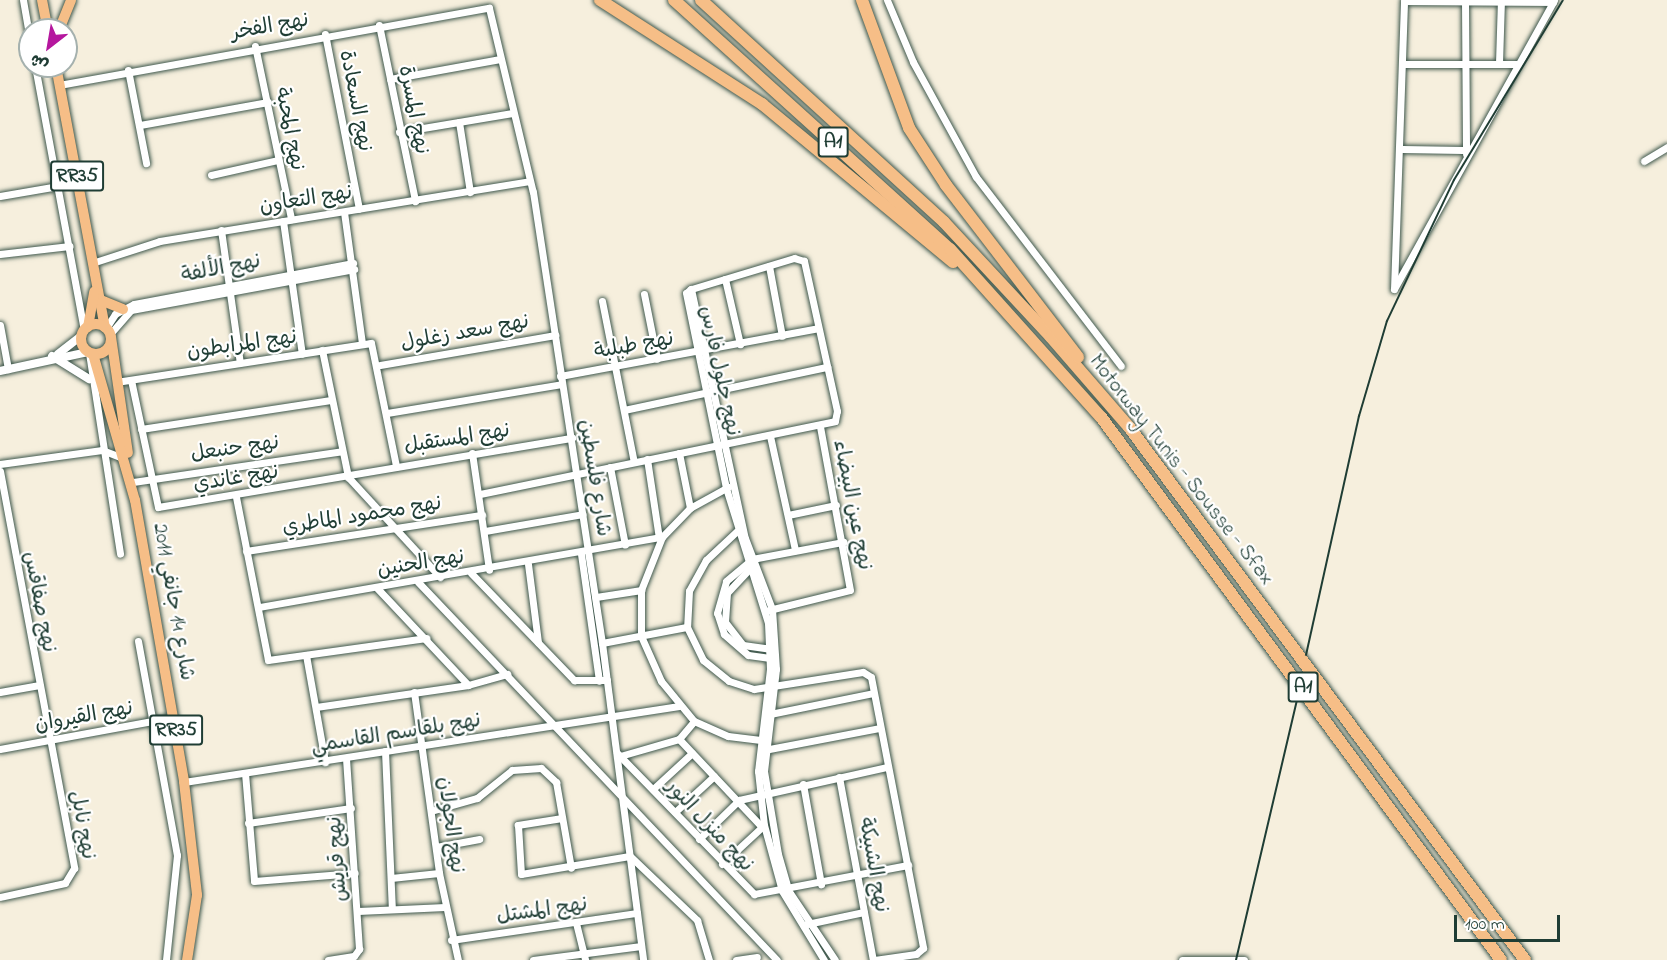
<!DOCTYPE html>
<html>
<head>
<meta charset="utf-8">
<style>
	body { margin:0 }
	#map { position:relative; width:1667px; height:960px; overflow:hidden; background:#f6efdd; font-family:"Indie Flower","Playpen Sans Arabic",sans-serif }
	div>[style] { position:absolute }
	.roads { filter:drop-shadow(0 0 2px #3f584d) drop-shadow(0 0 2px #3f584d) }
	.minor>* { height:7px; margin:-3.5px; padding:0 3.5px; transform-origin:3.5px; border-radius:3.5px; background:#fff }
	.tertiary>* { height:8px; margin:-4px; padding:0 4px; transform-origin:4px; border-radius:4px; background:#fff }
	.primary>* { height:10px; margin:-5px; padding:0 5px; transform-origin:5px; border-radius:5px; background:#f6be87 }
	.primary>.ring { margin:-5px; padding:0; box-sizing:content-box; background:none; border:10px solid #f6be87; border-radius:50% }
	.motorway>* { height:12px; margin:-6px; padding:0 6px; transform-origin:6px; border-radius:6px; background:#f6be87 }
	.rail>* { height:2px; margin:-1px; padding:0 1px; transform-origin:1px; border-radius:1px; background:#1f3d34 }
	span { translate:-50% -50%; white-space:nowrap; text-align:center; line-height:1.15; -webkit-text-stroke:4.5px #fff; paint-order:stroke }
	.shield-label span { padding:2px 4px; background:#fff; border:2px solid; border-radius:4px; -webkit-text-stroke-width:0 }
	.shield-label { font-size:20px; color:#1f3d34; font-weight:700 }
	.street-label { font-size:21px; color:#1f3d34 }
	.north { position:absolute; left:18px; top:18px; width:60px; height:60px; box-sizing:border-box; background:#fff; border:2px solid #a5b1ae; border-radius:50%; rotate:211deg; font-size:16px; font-weight:700; line-height:24px; text-align:center; color:#1f3d34 }
	.north::after { content:''; display:block; margin:auto; width:21px; height:27px; background:#b5179e; clip-path:polygon(50% 0,100% 100%,50% 72%,0 100%) }
	.scale { position:absolute; left:1454px; top:915px; width:106px; height:27px; box-sizing:border-box; border:3px solid #1f3d34; border-top:0; padding-left:8px; font-size:18px; line-height:21px; white-space:nowrap; color:#1f3d34; -webkit-text-stroke:4px #fff; paint-order:stroke }
</style>
</head>
<body>
<div id="map">
	<div class="roads">
		<div class="minor">
			<i style="left:23px;top:0;width:41px;rotate:80.1deg"></i>
			<i style="left:887px;top:0;width:67px;rotate:67.2deg"></i>
			<i style="left:913px;top:62px;width:131px;rotate:61.3deg"></i>
			<i style="left:976px;top:177px;width:238px;rotate:52.5deg"></i>
			<i style="left:1404px;top:1px;width:149px;rotate:0.4deg"></i>
			<i style="left:1465px;top:1px;width:153px;rotate:89.6deg"></i>
			<i style="left:379px;top:25px;width:180px;rotate:78.4deg"></i>
			<i style="left:325px;top:34px;width:178px;rotate:79deg"></i>
			<i style="left:255px;top:46px;width:177px;rotate:78.2deg"></i>
			<i style="left:1499px;top:63px;width:63px;rotate:-88.2deg"></i>
			<i style="left:1405px;top:64px;width:113px"></i>
			<i style="left:35px;top:66px;width:269px;rotate:79.5deg"></i>
			<i style="left:128px;top:70px;width:95px;rotate:79deg"></i>
			<i style="left:390px;top:79px;width:112px;rotate:-10.3deg"></i>
			<i style="left:59px;top:85px;width:437px;rotate:-10.2deg"></i>
			<i style="left:489px;top:8px;width:189px;rotate:76.6deg"></i>
			<i style="left:533px;top:192px;width:456px;rotate:81.3deg"></i>
			<i style="left:602px;top:643px;width:320px;rotate:82.6deg"></i>
			<i style="left:459px;top:122px;width:71px;rotate:81.1deg"></i>
			<i style="left:140px;top:125px;width:130px;rotate:-10.2deg"></i>
			<i style="left:399px;top:132px;width:115px;rotate:-9.5deg"></i>
			<i style="left:1402px;top:149px;width:61px;rotate:0.9deg"></i>
			<i style="left:1644px;top:161px;width:27px;rotate:-31deg"></i>
			<i style="left:211px;top:175px;width:69px;rotate:-12.6deg"></i>
			<i style="left:0;top:196px;width:59px;rotate:-9.8deg"></i>
			<i style="left:344px;top:212px;width:133px;rotate:82.2deg"></i>
			<i style="left:283px;top:221px;width:134px;rotate:81.9deg"></i>
			<i style="left:221px;top:230px;width:134px;rotate:81.9deg"></i>
			<i style="left:0;top:254px;width:70px;rotate:-6.5deg"></i>
			<i style="left:92px;top:263px;width:71px;rotate:-17.9deg"></i>
			<i style="left:160px;top:241px;width:374px;rotate:-9.2deg"></i>
			<i style="left:769px;top:266px;width:71px;rotate:79.5deg"></i>
			<i style="left:725px;top:279px;width:67px;rotate:77deg"></i>
			<i style="left:691px;top:289px;width:6px;rotate:141deg"></i>
			<i style="left:686px;top:293px;width:199px;rotate:78.4deg"></i>
			<i style="left:726px;top:488px;width:141px;rotate:72.7deg"></i>
			<i style="left:768px;top:623px;width:46px;rotate:87.5deg"></i>
			<i style="left:770px;top:669px;width:103px;rotate:96.7deg"></i>
			<i style="left:758px;top:771px;width:54px;rotate:83.7deg"></i>
			<i style="left:764px;top:825px;width:68px;rotate:74.7deg"></i>
			<i style="left:782px;top:891px;width:81px;rotate:58.7deg"></i>
			<i style="left:691px;top:289px;width:255px;rotate:77.8deg"></i>
			<i style="left:745px;top:538px;width:76px;rotate:69.2deg"></i>
			<i style="left:772px;top:609px;width:60px;rotate:86.2deg"></i>
			<i style="left:776px;top:669px;width:103px;rotate:96.7deg"></i>
			<i style="left:764px;top:771px;width:84px;rotate:80.4deg"></i>
			<i style="left:778px;top:854px;width:37px;rotate:74deg"></i>
			<i style="left:788px;top:890px;width:84px;rotate:56.1deg"></i>
			<i style="left:1394px;top:289px;width:330px;rotate:-61deg"></i>
			<i style="left:1394px;top:289px;width:289px;rotate:-88deg"></i>
			<i style="left:644px;top:294px;width:66px;rotate:78.7deg"></i>
			<i style="left:602px;top:301px;width:164px;rotate:78.8deg"></i>
			<i style="left:0;top:325px;width:45px;rotate:79.7deg"></i>
			<i style="left:106px;top:328px;width:17px;rotate:-57deg"></i>
			<i style="left:115px;top:314px;width:21px;rotate:-28deg"></i>
			<i style="left:134px;top:304px;width:223px;rotate:-10.6deg"></i>
			<i style="left:110px;top:334px;width:32px;rotate:-49deg"></i>
			<i style="left:131px;top:310px;width:227px;rotate:-10.4deg"></i>
			<i style="left:322px;top:350px;width:130px;rotate:78.4deg"></i>
			<i style="left:348px;top:477px;width:136px;rotate:47.4deg"></i>
			<i style="left:89px;top:353px;width:203px;rotate:81.2deg"></i>
			<i style="left:380px;top:365px;width:178px;rotate:-9.7deg"></i>
			<i style="left:560px;top:376px;width:262px;rotate:-10.5deg"></i>
			<i style="left:131px;top:380px;width:130px;rotate:78deg"></i>
			<i style="left:158px;top:507px;width:420px;rotate:-9.5deg"></i>
			<i style="left:116px;top:382px;width:258px;rotate:-8.7deg"></i>
			<i style="left:371px;top:343px;width:126px;rotate:78.5deg"></i>
			<i style="left:624px;top:410px;width:208px;rotate:-12deg"></i>
			<i style="left:387px;top:413px;width:177px;rotate:-9.4deg"></i>
			<i style="left:141px;top:429px;width:192px;rotate:-8.7deg"></i>
			<i style="left:770px;top:436px;width:117px;rotate:77.6deg"></i>
			<i style="left:472px;top:453px;width:118px;rotate:81.7deg"></i>
			<i style="left:679px;top:453px;width:56px;rotate:78.7deg"></i>
			<i style="left:647px;top:459px;width:80px;rotate:81.4deg"></i>
			<i style="left:0;top:464px;width:103px;rotate:-7.8deg"></i>
			<i style="left:102px;top:450px;width:22px;rotate:21deg"></i>
			<i style="left:610px;top:467px;width:79px;rotate:79.1deg"></i>
			<i style="left:0;top:471px;width:404px;rotate:79.4deg"></i>
			<i style="left:74px;top:868px;width:17px;rotate:121deg"></i>
			<i style="left:65px;top:883px;width:66px;rotate:167.8deg"></i>
			<i style="left:133px;top:482px;width:211px;rotate:-8.4deg"></i>
			<i style="left:728px;top:487px;width:43px;rotate:151.1deg"></i>
			<i style="left:690px;top:508px;width:40px;rotate:134deg"></i>
			<i style="left:662px;top:537px;width:57px;rotate:111.6deg"></i>
			<i style="left:641px;top:590px;width:46px;rotate:90deg"></i>
			<i style="left:641px;top:636px;width:49px;rotate:66deg"></i>
			<i style="left:661px;top:681px;width:52px;rotate:50.5deg"></i>
			<i style="left:694px;top:721px;width:37px;rotate:24deg"></i>
			<i style="left:728px;top:736px;width:35px;rotate:7deg"></i>
			<i style="left:480px;top:494px;width:362px;rotate:-11.6deg"></i>
			<i style="left:835px;top:421px;width:10px;rotate:-79deg"></i>
			<i style="left:837px;top:411px;width:154px;rotate:-102.4deg"></i>
			<i style="left:804px;top:261px;width:10px;rotate:-163deg"></i>
			<i style="left:794px;top:258px;width:108px;rotate:163.2deg"></i>
			<i style="left:236px;top:497px;width:166px;rotate:78.9deg"></i>
			<i style="left:268px;top:660px;width:160px;rotate:-7.9deg"></i>
			<i style="left:788px;top:515px;width:49px;rotate:-11.8deg"></i>
			<i style="left:738px;top:530px;width:44px;rotate:136.8deg"></i>
			<i style="left:706px;top:560px;width:35px;rotate:119deg"></i>
			<i style="left:689px;top:591px;width:36px;rotate:93deg"></i>
			<i style="left:687px;top:627px;width:37px;rotate:64deg"></i>
			<i style="left:703px;top:660px;width:33px;rotate:39deg"></i>
			<i style="left:729px;top:681px;width:26px;rotate:18deg"></i>
			<i style="left:754px;top:689px;width:110px;rotate:-8.9deg"></i>
			<i style="left:863px;top:672px;width:9px;rotate:32deg"></i>
			<i style="left:871px;top:677px;width:276px;rotate:79.1deg"></i>
			<i style="left:923px;top:948px;width:9px;rotate:139deg"></i>
			<i style="left:916px;top:954px;width:42px;rotate:171.9deg"></i>
			<i style="left:485px;top:531px;width:99px;rotate:-9.8deg"></i>
			<i style="left:246px;top:551px;width:239px;rotate:-8.7deg"></i>
			<i style="left:581px;top:554px;width:128px;rotate:81.9deg"></i>
			<i style="left:528px;top:564px;width:79px;rotate:82.7deg"></i>
			<i style="left:752px;top:566px;width:37px;rotate:133deg"></i>
			<i style="left:727px;top:593px;width:29px;rotate:94deg"></i>
			<i style="left:725px;top:622px;width:29px;rotate:52deg"></i>
			<i style="left:743px;top:645px;width:27px;rotate:8deg"></i>
			<i style="left:471px;top:573px;width:149px;rotate:46.1deg"></i>
			<i style="left:574px;top:680px;width:33px"></i>
			<i style="left:418px;top:582px;width:521px;rotate:46.48deg"></i>
			<i style="left:377px;top:588px;width:133px;rotate:46.8deg"></i>
			<i style="left:596px;top:597px;width:46px;rotate:-8.8deg"></i>
			<i style="left:259px;top:607px;width:409px;rotate:-9.9deg"></i>
			<i style="left:769px;top:610px;width:83px;rotate:-13.9deg"></i>
			<i style="left:850px;top:590px;width:167px;rotate:-100.4deg"></i>
			<i style="left:138px;top:641px;width:218px;rotate:79.7deg"></i>
			<i style="left:177px;top:855px;width:106px;rotate:96deg"></i>
			<i style="left:602px;top:643px;width:86px;rotate:-10.7deg"></i>
			<i style="left:306px;top:655px;width:109px;rotate:79.9deg"></i>
			<i style="left:770px;top:658px;width:22px;rotate:-172deg"></i>
			<i style="left:748px;top:655px;width:32px;rotate:-139deg"></i>
			<i style="left:724px;top:634px;width:22px;rotate:-108deg"></i>
			<i style="left:717px;top:613px;width:33px;rotate:-74deg"></i>
			<i style="left:726px;top:581px;width:34px;rotate:-40deg"></i>
			<i style="left:752px;top:559px;width:93px;rotate:-10.6deg"></i>
			<i style="left:0;top:692px;width:40px;rotate:-10deg"></i>
			<i style="left:414px;top:692px;width:183px;rotate:82.1deg"></i>
			<i style="left:439px;top:873px;width:89px;rotate:77.7deg"></i>
			<i style="left:316px;top:707px;width:154px;rotate:-8.2deg"></i>
			<i style="left:468px;top:685px;width:41px;rotate:-15.8deg"></i>
			<i style="left:770px;top:714px;width:105px;rotate:-11.5deg"></i>
			<i style="left:679px;top:739px;width:121px;rotate:46.7deg"></i>
			<i style="left:0;top:749px;width:177px;rotate:-10.4deg"></i>
			<i style="left:764px;top:750px;width:117px;rotate:-10.8deg"></i>
			<i style="left:385px;top:751px;width:158px;rotate:87.5deg"></i>
			<i style="left:617px;top:753px;width:197px;rotate:45.8deg"></i>
			<i style="left:754px;top:894px;width:157px;rotate:-10.7deg"></i>
			<i style="left:620px;top:756px;width:61px;rotate:-16.1deg"></i>
			<i style="left:679px;top:739px;width:23px;rotate:-50deg"></i>
			<i style="left:245px;top:773px;width:108px;rotate:85.2deg"></i>
			<i style="left:254px;top:881px;width:101px;rotate:-4.5deg"></i>
			<i style="left:839px;top:777px;width:186px;rotate:79.5deg"></i>
			<i style="left:184px;top:782px;width:501px;rotate:-8.73deg"></i>
			<i style="left:803px;top:784px;width:102px;rotate:79.8deg"></i>
			<i style="left:653px;top:789px;width:53px;rotate:-42.7deg"></i>
			<i style="left:431px;top:811px;width:48px;rotate:-15.8deg"></i>
			<i style="left:477px;top:798px;width:45px;rotate:-38.7deg"></i>
			<i style="left:512px;top:770px;width:29px;rotate:-4deg"></i>
			<i style="left:541px;top:768px;width:21px;rotate:43deg"></i>
			<i style="left:556px;top:782px;width:87px;rotate:80.1deg"></i>
			<i style="left:675px;top:812px;width:53px;rotate:-42.7deg"></i>
			<i style="left:562px;top:818px;width:45px;rotate:171deg"></i>
			<i style="left:518px;top:825px;width:49px;rotate:86.5deg"></i>
			<i style="left:521px;top:874px;width:110px;rotate:-9.4deg"></i>
			<i style="left:630px;top:856px;width:93px;rotate:43.7deg"></i>
			<i style="left:697px;top:920px;width:42px;rotate:73.3deg"></i>
			<i style="left:248px;top:823px;width:104px;rotate:-8.3deg"></i>
			<i style="left:699px;top:839px;width:56px;rotate:-44.3deg"></i>
			<i style="left:739px;top:800px;width:152px;rotate:-12.6deg"></i>
			<i style="left:436px;top:847px;width:44px;rotate:-10.5deg"></i>
			<i style="left:722px;top:864px;width:57px;rotate:-42.9deg"></i>
			<i style="left:391px;top:878px;width:48px;rotate:-5.9deg"></i>
			<i style="left:358px;top:911px;width:87px;rotate:-2.6deg"></i>
			<i style="left:576px;top:923px;width:38px;rotate:76deg"></i>
			<i style="left:807px;top:924px;width:58px;rotate:-11.9deg"></i>
			<i style="left:451px;top:940px;width:188px;rotate:-8.3deg"></i>
			<i style="left:328px;top:960px;width:26px;rotate:-9deg"></i>
			<i style="left:354px;top:956px;width:9px;rotate:-54deg"></i>
			<i style="left:359px;top:949px;width:191px;rotate:-93.9deg"></i>
			<i style="left:533px;top:960px;width:109px;rotate:-7.4deg"></i>
			<i style="left:736px;top:960px;width:21px;rotate:-8deg"></i>
			<i style="left:1182px;top:960px;width:62px"></i>
		</div>
		<div class="tertiary">
			<i style="left:58px;top:354px;width:29px;rotate:-38deg"></i>
			<i style="left:52px;top:356px;width:44px;rotate:31.9deg"></i>
			<i style="left:0;top:371px;width:90px;rotate:-12.2deg"></i>
		</div>
		<div class="primary">
			<i style="left:42px;top:0;width:31px;rotate:79deg"></i>
			<i style="left:59px;top:30px;width:32px;rotate:-68deg"></i>
			<i style="left:56px;top:66px;width:266px;rotate:79.4deg"></i>
			<i style="left:98px;top:299px;width:27px;rotate:22deg"></i>
			<i class="ring" style="left:81px;top:324px;width:20px;height:20px"></i>
			<i style="left:88px;top:327px;width:36px;rotate:-80deg"></i>
			<i style="left:111px;top:337px;width:117px;rotate:81.7deg"></i>
			<i style="left:93px;top:354px;width:152px;rotate:74deg"></i>
			<i style="left:135px;top:500px;width:286px;rotate:80.1deg"></i>
			<i style="left:184px;top:782px;width:114px;rotate:83.4deg"></i>
			<i style="left:197px;top:895px;width:66px;rotate:98.7deg"></i>
		</div>
		<div class="motorway">
			<i style="left:600px;top:0;width:193px;rotate:32.7deg"></i>
			<i style="left:762px;top:104px;width:248px;rotate:39.6deg"></i>
			<i style="left:674px;top:0;width:372px;rotate:42.1deg"></i>
			<i style="left:950px;top:249px;width:226px;rotate:48.1deg"></i>
			<i style="left:1101px;top:417px;width:674px;rotate:53.62deg"></i>
			<i style="left:701px;top:0;width:329px;rotate:42.4deg"></i>
			<i style="left:944px;top:222px;width:157px;rotate:47.1deg"></i>
			<i style="left:1051px;top:337px;width:119px;rotate:49.1deg"></i>
			<i style="left:1129px;top:427px;width:664px;rotate:53.39deg"></i>
			<i style="left:862px;top:0;width:136px;rotate:69.8deg"></i>
			<i style="left:909px;top:128px;width:68px;rotate:57deg"></i>
			<i style="left:946px;top:185px;width:217px;rotate:52.5deg"></i>
		</div>
	</div>
	<div class="rail">
		<i style="left:1306px;top:655px;width:245px;rotate:-77.5deg"></i>
		<i style="left:1359px;top:416px;width:99px;rotate:-73.6deg"></i>
		<i style="left:1387px;top:321px;width:156px;rotate:-64.6deg"></i>
		<i style="left:1454px;top:180px;width:210px;rotate:-58.8deg"></i>
		<i style="left:1236px;top:960px;width:267px;rotate:-76.8deg"></i>
	</div>
	<div class="shield-label">
		<span style="left:833px;top:142px">A1</span>
		<span style="left:77px;top:176px">RR35</span>
		<span style="left:1303px;top:687px">A1</span>
		<span style="left:176px;top:730px">RR35</span>
	</div>
	<div class="street-label">
		<span style="left:270px;top:27px;rotate:-10deg">نهج الفخر</span>
		<span style="left:355px;top:101px;rotate:79deg">نهج السعادة</span>
		<span style="left:413px;top:110px;rotate:79deg">نهج المسرة</span>
		<span style="left:289px;top:129px;rotate:79deg">نهج المحبة</span>
		<span style="left:306px;top:200px;rotate:-9deg">نهج التعاون</span>
		<span style="left:221px;top:269px;rotate:-11deg">نهج الألفة</span>
		<span style="left:465px;top:333px;rotate:-10deg">نهج سعد زغلول</span>
		<span style="left:242px;top:345px;rotate:-8deg">نهج المرابطون</span>
		<span style="left:634px;top:346px;rotate:-10deg">نهج طبلبة</span>
		<span style="left:719px;top:371px;rotate:78deg">نهج جلول فارس</span>
		<span style="left:457px;top:439px;rotate:-9deg">نهج المستقبل</span>
		<span style="left:235px;top:449px;rotate:-8deg">نهج حنبعل</span>
		<span style="left:1181px;top:470px;rotate:52deg">Motorway Tunis - Sousse - Sfax</span>
		<span style="left:594px;top:478px;rotate:81deg">شارع فلسطين</span>
		<span style="left:236px;top:479px;rotate:-9deg">نهج غاندي</span>
		<span style="left:852px;top:505px;rotate:79deg">نهج عين البيضاء</span>
		<span style="left:362px;top:516px;rotate:-9deg">نهج محمود الماطري</span>
		<span style="left:421px;top:564px;rotate:-9deg">نهج الحنين</span>
		<span style="left:39px;top:602px;rotate:79deg">نهج صفاقس</span>
		<span style="left:173px;top:602px;rotate:80deg">شارع 14 جانفي 2011</span>
		<span style="left:84px;top:717px;rotate:-10deg">نهج القيروان</span>
		<span style="left:396px;top:734px;rotate:-9deg">نهج بلقاسم القاسمي</span>
		<span style="left:82px;top:825px;rotate:80deg">نهج نابل</span>
		<span style="left:450px;top:825px;rotate:82deg">نهج الجولان</span>
		<span style="left:709px;top:826px;rotate:47deg">نهج منزل النور</span>
		<span style="left:338px;top:859px;rotate:-94deg">نهج قريش</span>
		<span style="left:873px;top:865px;rotate:80deg">نهج الشبيكة</span>
		<span style="left:542px;top:911px;rotate:-8deg">نهج المشتل</span>
	</div>
	<div class="north">ش</div>
	<div class="scale">100 m</div>
</div>
</body>
</html>
